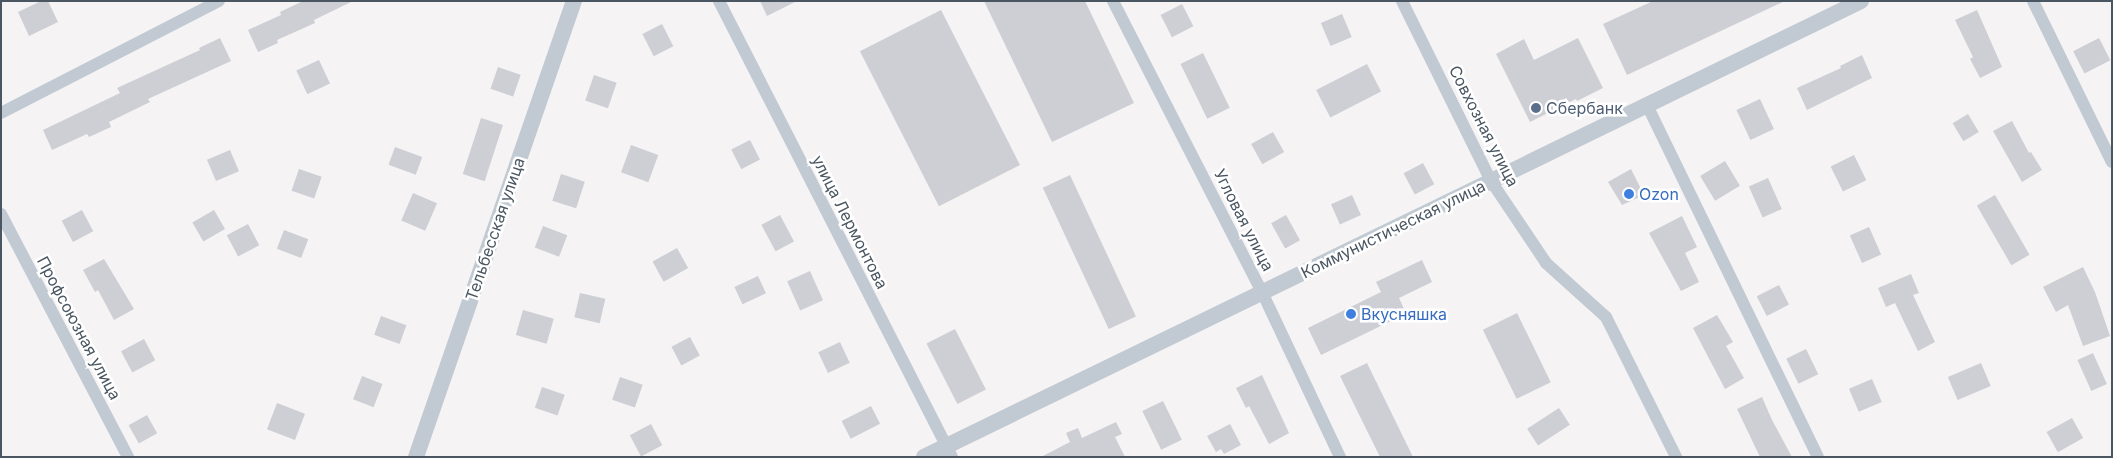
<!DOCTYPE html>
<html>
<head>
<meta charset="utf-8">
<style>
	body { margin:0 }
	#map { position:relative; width:2113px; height:458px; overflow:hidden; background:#f5f3f3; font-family:Inter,sans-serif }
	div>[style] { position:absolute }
	.building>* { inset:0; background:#cdcfd5; transform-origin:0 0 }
	.minor>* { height:12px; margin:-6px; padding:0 6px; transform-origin:6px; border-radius:6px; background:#c1cad2 }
	.tertiary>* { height:16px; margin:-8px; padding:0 8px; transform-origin:8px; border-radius:8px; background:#c1cad2 }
	.dots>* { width:14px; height:14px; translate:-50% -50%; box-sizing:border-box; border:2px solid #fff; border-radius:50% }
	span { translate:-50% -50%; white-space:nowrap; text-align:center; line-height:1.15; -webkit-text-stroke:5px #fff; paint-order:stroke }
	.service-label { font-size:16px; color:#4e5e75 }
	.left { translate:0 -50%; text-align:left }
	.street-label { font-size:16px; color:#4a5661 }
	.shop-label { font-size:16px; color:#366cbe }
	.frame { position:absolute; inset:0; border:2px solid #4a5661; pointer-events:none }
</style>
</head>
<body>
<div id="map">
	<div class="building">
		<i style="clip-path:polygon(41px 1px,48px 1px,58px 22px,29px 36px,18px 12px)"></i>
		<i style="clip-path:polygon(303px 1px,353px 1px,314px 20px,315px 23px,277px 40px,278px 43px,258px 52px,248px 30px,281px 15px,280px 12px)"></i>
		<i style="clip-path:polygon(760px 1px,797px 1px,767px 16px)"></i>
		<i style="clip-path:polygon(984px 1px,1085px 1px,1134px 103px,1052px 142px)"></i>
		<i style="clip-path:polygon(1653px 1px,1785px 1px,1627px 75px,1603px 24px)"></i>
		<i style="left:1182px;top:4px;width:25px;height:24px;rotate:63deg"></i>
		<i style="left:941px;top:10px;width:174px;height:91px;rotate:63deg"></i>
		<i style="clip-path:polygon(1977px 10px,2002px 67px,1980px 78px,1970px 59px,1973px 57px,1955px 20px)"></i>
		<i style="left:1342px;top:14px;width:25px;height:23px;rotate:67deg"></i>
		<i style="left:662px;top:24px;width:25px;height:22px;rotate:63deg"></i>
		<i style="clip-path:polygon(220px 38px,231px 61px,148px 99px,150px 102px,109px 122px,111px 127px,89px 137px,87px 134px,52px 150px,43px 130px,120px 93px,117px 88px,200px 50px,199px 48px)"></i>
		<i style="clip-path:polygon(1578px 38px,1603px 88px,1577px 101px,1576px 99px,1530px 122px,1496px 54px,1524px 39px,1534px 60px)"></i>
		<i style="left:2099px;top:38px;width:25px;height:29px;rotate:63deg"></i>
		<i style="left:1203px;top:53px;width:61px;height:25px;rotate:64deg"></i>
		<i style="clip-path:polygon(1862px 55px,1872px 78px,1807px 110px,1797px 88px,1841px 68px,1840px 66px)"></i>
		<i style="left:319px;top:60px;width:26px;height:25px;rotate:65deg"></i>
		<i style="left:1367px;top:64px;width:31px;height:57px;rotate:63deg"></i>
		<i style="left:498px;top:67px;width:24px;height:23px;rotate:19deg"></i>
		<i style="left:594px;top:75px;width:24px;height:27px;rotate:19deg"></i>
		<i style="left:1760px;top:99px;width:33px;height:26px;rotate:65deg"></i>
		<i style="left:1968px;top:114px;width:21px;height:18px;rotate:59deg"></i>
		<i style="left:481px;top:118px;width:23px;height:59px;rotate:18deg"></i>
		<i style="clip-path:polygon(2012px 121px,2029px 153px,2031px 152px,2042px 170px,2022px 182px,1993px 131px)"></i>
		<i style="left:1273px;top:132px;width:23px;height:25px;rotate:61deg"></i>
		<i style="left:750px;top:140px;width:22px;height:21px;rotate:63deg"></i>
		<i style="left:631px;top:145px;width:29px;height:29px;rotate:20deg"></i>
		<i style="left:395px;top:147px;width:29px;height:19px;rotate:20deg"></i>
		<i style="left:230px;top:150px;width:23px;height:25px;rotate:67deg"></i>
		<i style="left:1854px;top:155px;width:28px;height:26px;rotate:64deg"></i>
		<i style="left:1725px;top:161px;width:29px;height:29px;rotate:59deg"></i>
		<i style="left:1423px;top:163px;width:24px;height:22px;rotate:62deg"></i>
		<i style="left:299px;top:169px;width:24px;height:23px;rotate:19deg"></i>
		<i style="clip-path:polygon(1631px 169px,1644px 195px,1622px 205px,1608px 182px)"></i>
		<i style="left:561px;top:174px;width:25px;height:28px;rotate:18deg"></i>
		<i style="left:1070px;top:175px;width:156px;height:30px;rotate:65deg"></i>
		<i style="left:1768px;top:178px;width:34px;height:21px;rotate:66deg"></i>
		<i style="left:413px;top:193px;width:26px;height:30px;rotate:23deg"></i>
		<i style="left:1352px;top:195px;width:22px;height:23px;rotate:66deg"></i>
		<i style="left:1995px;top:195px;width:69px;height:21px;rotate:60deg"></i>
		<i style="left:82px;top:210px;width:24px;height:23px;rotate:62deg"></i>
		<i style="left:214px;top:210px;width:22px;height:25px;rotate:60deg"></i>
		<i style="left:780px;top:215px;width:30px;height:21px;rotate:62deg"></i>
		<i style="left:1286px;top:215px;width:29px;height:17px;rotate:61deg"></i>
		<i style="clip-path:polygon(1682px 216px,1697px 247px,1685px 253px,1699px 282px,1681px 291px,1649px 233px)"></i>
		<i style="left:248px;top:224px;width:24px;height:24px;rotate:62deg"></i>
		<i style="left:543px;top:226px;width:26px;height:23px;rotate:21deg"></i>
		<i style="left:1869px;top:227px;width:30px;height:21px;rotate:66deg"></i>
		<i style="left:284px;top:230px;width:26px;height:20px;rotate:21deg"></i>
		<i style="left:677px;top:248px;width:23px;height:28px;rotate:61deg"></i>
		<i style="clip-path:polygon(104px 259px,134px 309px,114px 320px,98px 290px,95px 292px,83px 270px)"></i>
		<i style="clip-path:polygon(1422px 260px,1432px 282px,1399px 298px,1404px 309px,1390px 316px,1393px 320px,1321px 355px,1308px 328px,1381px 292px,1376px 282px)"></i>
		<i style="clip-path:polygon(2083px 267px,2095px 292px,2110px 336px,2083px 346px,2068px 305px,2056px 312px,2043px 287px)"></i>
		<i style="left:810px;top:271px;width:32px;height:25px;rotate:66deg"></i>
		<i style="clip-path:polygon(1911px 274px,1919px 293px,1913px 295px,1935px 342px,1918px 351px,1895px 303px,1886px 307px,1878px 288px)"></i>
		<i style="left:758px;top:276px;width:19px;height:26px;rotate:65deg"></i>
		<i style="left:1779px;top:285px;width:22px;height:25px;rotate:63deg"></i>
		<i style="left:580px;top:293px;width:26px;height:25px;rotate:13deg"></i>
		<i style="left:523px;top:310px;width:32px;height:26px;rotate:16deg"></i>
		<i style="left:1517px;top:313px;width:77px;height:38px;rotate:64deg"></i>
		<i style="clip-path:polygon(1717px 315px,1733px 342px,1726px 346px,1744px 378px,1725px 389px,1693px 328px)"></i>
		<i style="left:381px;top:316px;width:27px;height:20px;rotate:20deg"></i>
		<i style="left:955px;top:329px;width:68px;height:32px;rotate:63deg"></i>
		<i style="left:690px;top:337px;width:21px;height:21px;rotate:62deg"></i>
		<i style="left:144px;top:339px;width:24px;height:26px;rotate:62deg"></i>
		<i style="left:840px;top:342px;width:23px;height:24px;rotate:65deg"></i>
		<i style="left:1806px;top:349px;width:28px;height:22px;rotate:64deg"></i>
		<i style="left:2093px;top:353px;width:34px;height:17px;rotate:66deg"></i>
		<i style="clip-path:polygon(1367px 363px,1413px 457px,1380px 457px,1340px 376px)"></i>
		<i style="left:1981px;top:363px;width:25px;height:36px;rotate:67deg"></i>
		<i style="clip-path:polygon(1262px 375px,1289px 433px,1269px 444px,1249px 406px,1246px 408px,1236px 388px)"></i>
		<i style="left:362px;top:376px;width:22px;height:25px;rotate:21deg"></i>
		<i style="left:620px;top:377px;width:24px;height:24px;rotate:19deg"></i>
		<i style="left:1872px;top:379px;width:25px;height:25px;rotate:67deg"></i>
		<i style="left:542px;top:387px;width:24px;height:22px;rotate:19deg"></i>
		<i style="clip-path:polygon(1762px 397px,1772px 420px,1792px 457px,1760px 457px,1737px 409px)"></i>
		<i style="left:1163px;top:401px;width:43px;height:23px;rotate:64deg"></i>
		<i style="left:277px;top:403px;width:30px;height:28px;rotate:21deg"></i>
		<i style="left:871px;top:406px;width:20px;height:33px;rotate:63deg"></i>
		<i style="left:1559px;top:408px;width:20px;height:38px;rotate:57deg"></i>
		<i style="left:147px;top:415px;width:21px;height:21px;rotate:61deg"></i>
		<i style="left:2072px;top:418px;width:23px;height:29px;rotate:61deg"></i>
		<i style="clip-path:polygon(1116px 422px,1122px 434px,1115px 437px,1125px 457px,1041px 457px,1070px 442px,1066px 433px,1078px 428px,1082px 438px)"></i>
		<i style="left:651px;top:424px;width:24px;height:24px;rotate:62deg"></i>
		<i style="clip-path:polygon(1230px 424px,1241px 445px,1224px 454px,1221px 449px,1216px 452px,1207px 436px)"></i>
	</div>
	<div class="minor">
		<i style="left:719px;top:1px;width:512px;rotate:62.93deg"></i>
		<i style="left:1113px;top:1px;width:327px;rotate:62.9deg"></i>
		<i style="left:1262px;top:292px;width:183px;rotate:64.7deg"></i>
		<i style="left:1402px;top:1px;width:201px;rotate:63.7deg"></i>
		<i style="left:1491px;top:181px;width:99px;rotate:56.1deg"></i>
		<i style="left:1546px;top:263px;width:81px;rotate:42deg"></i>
		<i style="left:1606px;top:317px;width:157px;rotate:63.4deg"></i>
		<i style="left:2033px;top:1px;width:179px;rotate:63.9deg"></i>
		<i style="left:1647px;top:105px;width:391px;rotate:64.1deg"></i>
		<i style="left:1px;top:113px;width:245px;rotate:-27.2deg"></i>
		<i style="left:1px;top:214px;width:274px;rotate:62.4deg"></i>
	</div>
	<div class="tertiary">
		<i style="left:416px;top:457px;width:483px;rotate:-70.9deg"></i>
		<i style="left:924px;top:457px;width:1042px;rotate:-25.95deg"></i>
	</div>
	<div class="dots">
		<i style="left:1536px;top:108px;background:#5c6f8a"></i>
		<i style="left:1629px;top:194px;background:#3f7fe0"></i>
		<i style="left:1351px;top:314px;background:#3f7fe0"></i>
	</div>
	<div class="service-label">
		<span class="left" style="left:1546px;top:108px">Сбербанк</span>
	</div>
	<div class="street-label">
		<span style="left:1484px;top:126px;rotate:63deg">Совхозная улица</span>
		<span style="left:1244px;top:220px;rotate:63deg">Угловая улица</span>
		<span style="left:850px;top:222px;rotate:63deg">улица Лермонтова</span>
		<span style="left:495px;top:229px;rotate:-71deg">Тельбесская улица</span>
		<span style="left:1393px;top:229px;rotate:-26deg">Коммунистическая улица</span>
		<span style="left:79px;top:328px;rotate:62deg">Профсоюзная улица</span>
	</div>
	<div class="shop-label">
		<span class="left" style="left:1639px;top:194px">Ozon</span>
		<span class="left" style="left:1361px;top:314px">Вкусняшка</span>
	</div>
	<div class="frame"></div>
</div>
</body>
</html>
